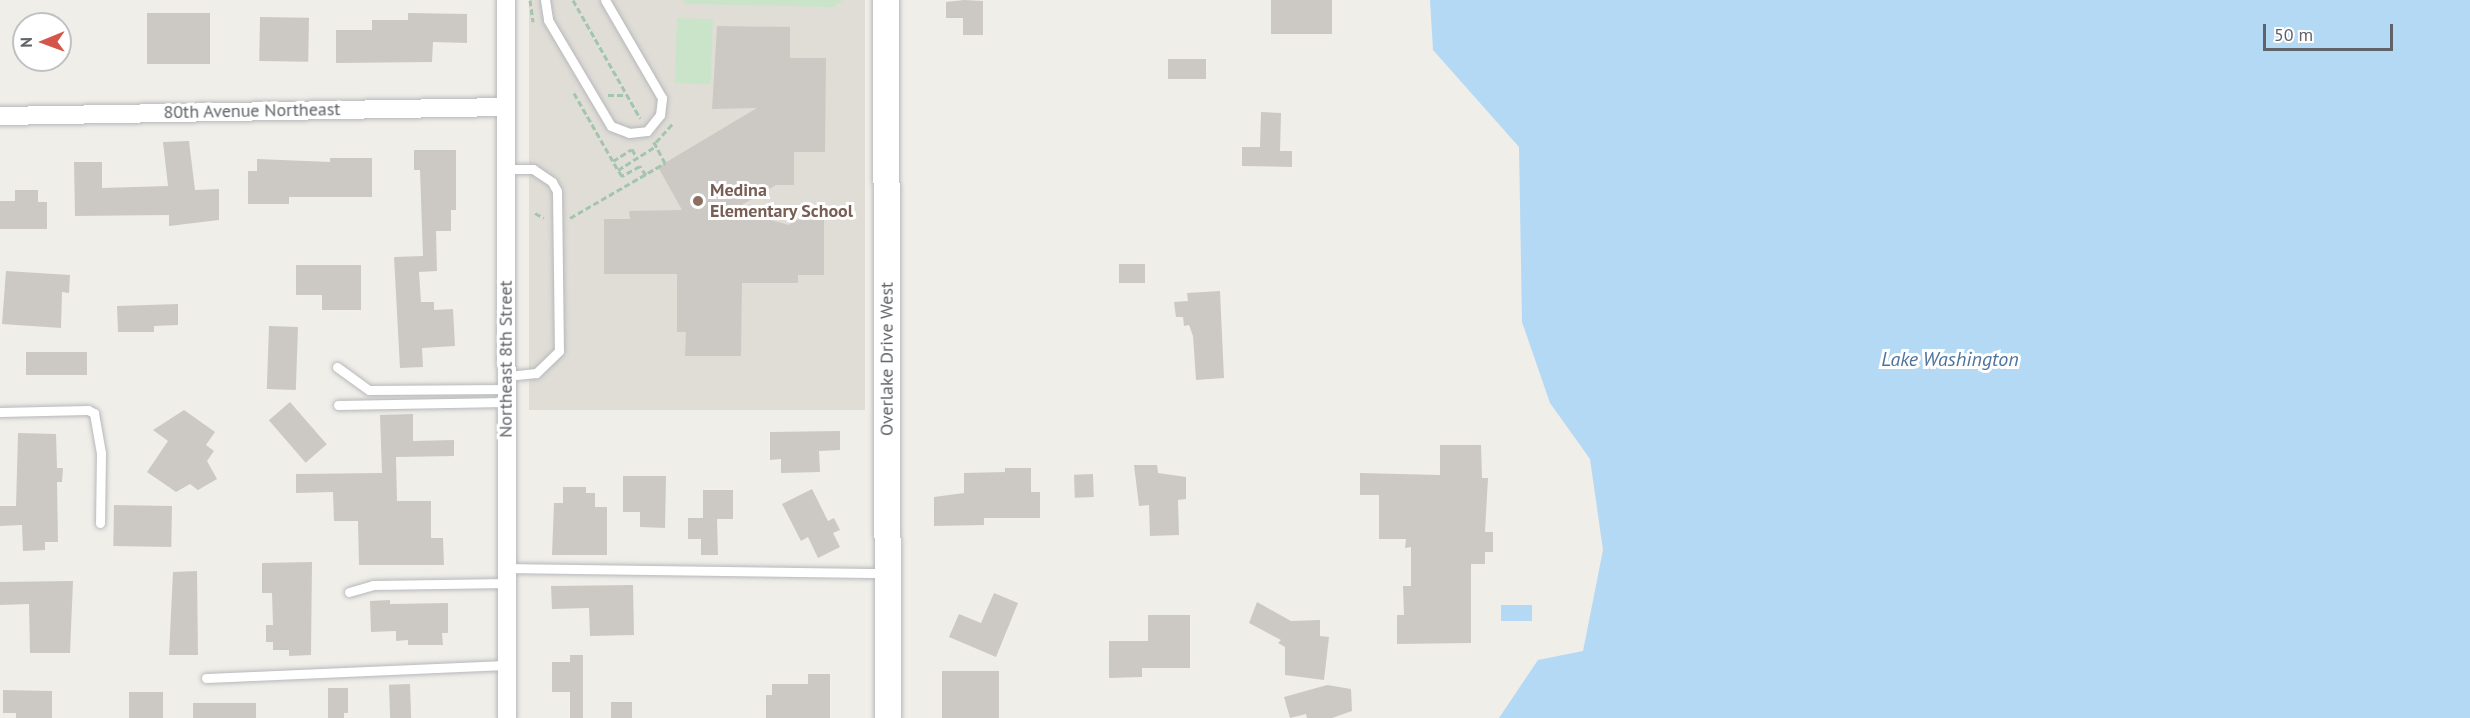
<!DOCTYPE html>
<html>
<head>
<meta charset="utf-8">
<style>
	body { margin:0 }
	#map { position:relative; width:2470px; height:718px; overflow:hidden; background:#f0eee9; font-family:"PT Sans",sans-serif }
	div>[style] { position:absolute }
	.education>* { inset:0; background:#e0ddd7; transform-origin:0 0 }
	.green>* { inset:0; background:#c9e4c9; transform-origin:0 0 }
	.water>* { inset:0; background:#b4d9f5; transform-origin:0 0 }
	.building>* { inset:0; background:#ccc9c5; transform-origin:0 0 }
	.path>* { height:3px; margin-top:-1.5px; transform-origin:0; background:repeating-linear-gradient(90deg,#a3c4ad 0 6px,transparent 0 9px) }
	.roads { filter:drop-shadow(0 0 2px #b6b8bb) drop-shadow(0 0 2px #b6b8bb) }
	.lane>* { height:9px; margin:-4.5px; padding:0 4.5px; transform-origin:4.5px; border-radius:4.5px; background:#fff }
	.street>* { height:18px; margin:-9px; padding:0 9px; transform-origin:9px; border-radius:9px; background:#fff }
	.secondary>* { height:26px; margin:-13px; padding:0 13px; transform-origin:13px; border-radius:13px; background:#fff }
	.dots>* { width:16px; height:16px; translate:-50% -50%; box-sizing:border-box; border:3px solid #fff; border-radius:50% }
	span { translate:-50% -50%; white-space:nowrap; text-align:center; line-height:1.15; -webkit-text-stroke:6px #fff; paint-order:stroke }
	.street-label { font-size:18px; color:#606367 }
	.education-label { font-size:18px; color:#785e54; font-weight:700 }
	.left { translate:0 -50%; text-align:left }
	.water-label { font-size:20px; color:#4e749d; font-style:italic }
	.north { position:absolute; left:12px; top:12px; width:60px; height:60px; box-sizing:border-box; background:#fff; border:2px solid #bfc1c2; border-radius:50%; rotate:269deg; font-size:16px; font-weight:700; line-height:24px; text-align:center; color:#606367 }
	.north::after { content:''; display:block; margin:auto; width:21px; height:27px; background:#d4564b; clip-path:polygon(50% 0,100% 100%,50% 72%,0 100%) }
	.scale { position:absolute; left:2263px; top:24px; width:130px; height:27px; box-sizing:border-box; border:3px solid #606367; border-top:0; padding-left:8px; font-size:18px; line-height:21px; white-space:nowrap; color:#606367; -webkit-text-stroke:4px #fff; paint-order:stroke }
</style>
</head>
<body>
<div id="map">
	<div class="education">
		<i style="left:529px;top:0;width:336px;height:410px"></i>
	</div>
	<div class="green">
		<i style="clip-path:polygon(682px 0,843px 0,833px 7px,686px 4px)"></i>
		<i style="left:677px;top:18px;width:36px;height:65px;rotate:2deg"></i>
	</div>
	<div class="water">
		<i style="clip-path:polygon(1430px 0,2470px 0,2470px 718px,1499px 718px,1538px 660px,1583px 651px,1603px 550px,1590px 459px,1550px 403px,1522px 322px,1519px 147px,1433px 50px)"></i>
		<i style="left:1501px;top:605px;width:31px;height:16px"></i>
	</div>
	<div class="building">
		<i style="clip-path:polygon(964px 0,983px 1px,983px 35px,963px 35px,963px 18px,946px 18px,946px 2px)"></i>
		<i style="left:1271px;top:0;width:61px;height:34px"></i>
		<i style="left:210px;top:13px;width:51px;height:63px;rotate:90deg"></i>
		<i style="clip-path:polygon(408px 13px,467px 14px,467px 43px,433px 42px,432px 62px,336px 63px,336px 30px,372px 30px,372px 20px,408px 20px)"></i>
		<i style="left:260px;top:17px;width:49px;height:44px;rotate:1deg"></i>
		<i style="clip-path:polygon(717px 26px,790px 27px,790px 58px,826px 58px,825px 152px,794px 152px,794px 185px,776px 185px,733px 210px,789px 225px,793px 220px,824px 220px,824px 275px,798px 275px,798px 283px,742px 283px,741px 356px,685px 356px,686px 332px,677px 332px,677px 274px,604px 274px,604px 219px,630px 219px,629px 211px,682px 210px,658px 167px,757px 108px,712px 109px)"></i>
		<i style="left:1168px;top:59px;width:38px;height:20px"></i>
		<i style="clip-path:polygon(1261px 112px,1281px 113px,1280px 151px,1292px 151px,1292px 167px,1242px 166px,1242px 147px,1260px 147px)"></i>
		<i style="clip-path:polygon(189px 141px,195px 190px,219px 189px,219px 220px,169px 226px,169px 215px,75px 216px,74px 162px,102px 162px,102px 188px,168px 186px,163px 142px)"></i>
		<i style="clip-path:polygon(414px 150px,456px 150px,456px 210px,451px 210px,451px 231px,436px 231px,437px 271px,419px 272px,421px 302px,434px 302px,434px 310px,453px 309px,455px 346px,422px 348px,423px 367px,400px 368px,394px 257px,423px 256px,420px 170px,414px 170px)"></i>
		<i style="clip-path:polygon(330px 158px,372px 158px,372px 197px,289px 197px,289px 204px,248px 204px,248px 171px,257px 171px,257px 159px,330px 162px)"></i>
		<i style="clip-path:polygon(15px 190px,38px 190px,38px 202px,47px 202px,47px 229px,0 229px,0 201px,15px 201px)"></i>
		<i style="left:1119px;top:264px;width:26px;height:19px"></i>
		<i style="clip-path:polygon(296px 265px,361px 265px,361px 310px,322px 310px,322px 295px,296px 295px)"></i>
		<i style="clip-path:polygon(6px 271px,70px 275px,69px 293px,62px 292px,61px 328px,2px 324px)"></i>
		<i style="clip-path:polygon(1220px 291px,1224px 378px,1196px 380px,1193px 336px,1189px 325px,1184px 326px,1183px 317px,1176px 317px,1174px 302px,1188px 301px,1187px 293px)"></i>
		<i style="clip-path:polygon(178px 304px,178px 325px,154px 326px,154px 332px,118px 332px,117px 306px)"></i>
		<i style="left:269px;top:326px;width:29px;height:63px;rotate:2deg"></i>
		<i style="left:87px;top:352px;width:23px;height:61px;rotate:90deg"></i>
		<i style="left:290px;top:402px;width:56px;height:28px;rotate:49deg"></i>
		<i style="clip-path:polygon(184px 410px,215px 432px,206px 445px,214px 451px,207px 461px,217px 479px,198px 490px,190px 484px,176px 492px,147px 472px,168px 441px,153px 430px)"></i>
		<i style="clip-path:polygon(413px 414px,413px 441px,454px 440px,454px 456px,396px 457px,397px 501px,431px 501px,431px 538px,443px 538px,444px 565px,359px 565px,358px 521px,334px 521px,333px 492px,296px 493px,296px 474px,382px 473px,380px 415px)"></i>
		<i style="clip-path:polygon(840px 431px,840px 450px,819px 451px,820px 472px,781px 473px,781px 459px,770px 460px,770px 432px)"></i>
		<i style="clip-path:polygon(18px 433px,56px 434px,57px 468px,63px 468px,62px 482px,57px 482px,58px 542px,45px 542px,45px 550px,23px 551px,22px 525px,0 526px,0 506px,16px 506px)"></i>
		<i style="clip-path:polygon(1440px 445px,1481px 445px,1482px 478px,1488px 478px,1485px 532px,1493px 532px,1493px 552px,1485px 552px,1485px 564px,1471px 564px,1471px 643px,1397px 644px,1397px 615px,1404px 615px,1403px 586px,1411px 586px,1411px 547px,1405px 548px,1406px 539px,1379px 539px,1379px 495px,1360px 495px,1360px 473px,1440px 475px)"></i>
		<i style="clip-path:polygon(1134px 465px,1157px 465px,1158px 473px,1186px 477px,1186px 499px,1178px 500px,1179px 535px,1150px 536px,1149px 505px,1139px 506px)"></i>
		<i style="clip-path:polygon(1005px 468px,1031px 468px,1031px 492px,1040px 492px,1040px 518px,984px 518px,984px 525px,934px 526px,934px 497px,964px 493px,964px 473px,1005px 472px)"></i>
		<i style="left:1093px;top:474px;width:23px;height:19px;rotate:88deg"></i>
		<i style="clip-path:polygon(623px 476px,666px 476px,665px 528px,640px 527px,640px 512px,623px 512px)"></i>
		<i style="clip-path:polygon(563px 487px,586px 487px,586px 493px,595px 493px,595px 507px,607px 507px,607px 555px,552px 555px,554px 503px,563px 503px)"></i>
		<i style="clip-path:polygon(812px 489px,828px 521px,834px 518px,840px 530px,833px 533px,840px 547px,818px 558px,808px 537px,801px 541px,782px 504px)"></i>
		<i style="clip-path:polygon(703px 490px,733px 490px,733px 519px,717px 519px,718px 555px,701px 555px,701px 539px,688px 539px,688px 518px,703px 518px)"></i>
		<i style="left:114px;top:505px;width:58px;height:41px;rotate:1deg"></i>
		<i style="clip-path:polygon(312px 562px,311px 655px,289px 656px,289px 650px,273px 650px,273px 642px,266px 642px,266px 625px,273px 625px,272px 593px,262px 593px,262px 563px)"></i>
		<i style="clip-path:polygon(197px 571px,198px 655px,169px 655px,173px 572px)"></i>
		<i style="clip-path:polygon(73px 581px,70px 653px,30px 653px,29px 604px,0 605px,0 582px)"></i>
		<i style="clip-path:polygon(633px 585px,634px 635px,590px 636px,589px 608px,552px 609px,551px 586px)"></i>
		<i style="clip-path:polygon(994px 593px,1018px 603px,996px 657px,949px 637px,959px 614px,981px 623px)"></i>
		<i style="clip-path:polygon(390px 600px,390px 604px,448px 603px,448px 633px,442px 633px,443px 645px,408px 645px,408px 640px,396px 641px,396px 631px,371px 632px,370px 601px)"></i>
		<i style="clip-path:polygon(1257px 602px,1291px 621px,1320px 620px,1320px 636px,1329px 637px,1324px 680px,1285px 675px,1285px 647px,1278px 643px,1281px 640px,1249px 623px)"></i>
		<i style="clip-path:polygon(1148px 615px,1190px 615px,1190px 668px,1142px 668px,1142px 677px,1109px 678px,1109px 641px,1148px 641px)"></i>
		<i style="clip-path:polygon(570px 655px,583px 655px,583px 718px,570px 718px,570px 692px,552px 692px,552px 662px,570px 662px)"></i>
		<i style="left:942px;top:671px;width:57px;height:47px"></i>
		<i style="clip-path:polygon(808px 674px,830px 674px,830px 718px,766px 718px,766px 695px,772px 695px,772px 684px,808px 684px)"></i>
		<i style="left:410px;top:684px;width:34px;height:21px;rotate:88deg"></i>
		<i style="clip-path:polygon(1327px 685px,1351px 689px,1352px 711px,1332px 718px,1307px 718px,1306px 714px,1290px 718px,1284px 697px)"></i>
		<i style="clip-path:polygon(328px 688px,348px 688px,348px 713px,344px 713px,344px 718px,328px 718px)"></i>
		<i style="clip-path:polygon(3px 690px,52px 691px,52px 718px,16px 718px,16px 713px,3px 713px)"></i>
		<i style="left:163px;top:692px;width:26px;height:34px;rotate:90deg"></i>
		<i style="left:611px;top:702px;width:21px;height:16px"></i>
		<i style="left:256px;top:703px;width:15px;height:63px;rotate:90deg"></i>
	</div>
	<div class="path">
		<i style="left:530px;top:0;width:22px;rotate:82deg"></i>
		<i style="left:573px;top:0;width:136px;rotate:60.4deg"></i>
		<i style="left:574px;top:93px;width:89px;rotate:60.3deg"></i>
		<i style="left:608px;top:95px;width:19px"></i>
		<i style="left:656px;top:142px;width:25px;rotate:-48deg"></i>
		<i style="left:613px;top:161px;width:22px;rotate:-32deg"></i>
		<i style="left:632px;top:149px;width:10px;rotate:61deg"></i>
		<i style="left:646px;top:175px;width:11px;rotate:-124deg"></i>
		<i style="left:640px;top:166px;width:21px;rotate:151deg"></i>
		<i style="left:622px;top:176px;width:7px;rotate:-124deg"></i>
		<i style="left:618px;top:170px;width:45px;rotate:-32.3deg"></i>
		<i style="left:535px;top:213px;width:10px;rotate:29deg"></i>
		<i style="left:570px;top:218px;width:110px;rotate:-30.1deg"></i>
		<i style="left:665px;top:163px;width:24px;rotate:-118deg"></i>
	</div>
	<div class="roads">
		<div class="lane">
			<i style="left:545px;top:0;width:20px;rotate:81deg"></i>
			<i style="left:548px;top:20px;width:123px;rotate:59.3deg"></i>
			<i style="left:611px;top:126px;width:19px;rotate:21deg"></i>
			<i style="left:629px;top:133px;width:18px;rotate:-6deg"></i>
			<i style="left:647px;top:131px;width:21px;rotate:-51deg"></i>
			<i style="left:660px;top:115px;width:17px;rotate:-83deg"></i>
			<i style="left:662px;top:98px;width:113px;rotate:-120.2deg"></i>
			<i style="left:505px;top:169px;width:28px"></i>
			<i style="left:533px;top:169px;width:23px;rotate:34deg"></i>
			<i style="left:552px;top:182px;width:10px;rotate:61deg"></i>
			<i style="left:557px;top:191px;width:160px;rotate:89.3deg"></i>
			<i style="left:559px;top:351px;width:32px;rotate:136deg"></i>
			<i style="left:536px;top:373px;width:30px;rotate:174deg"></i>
			<i style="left:337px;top:367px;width:39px;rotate:36deg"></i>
			<i style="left:369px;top:390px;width:137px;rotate:-0.4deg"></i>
			<i style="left:338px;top:405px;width:167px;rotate:-1deg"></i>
			<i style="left:0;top:412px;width:88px;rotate:-1.3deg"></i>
			<i style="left:88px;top:410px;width:7px;rotate:27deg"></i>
			<i style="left:94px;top:413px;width:41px;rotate:80.1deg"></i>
			<i style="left:101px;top:453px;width:70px;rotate:90.8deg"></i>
			<i style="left:507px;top:568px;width:378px;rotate:0.8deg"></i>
			<i style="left:349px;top:592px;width:25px;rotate:-16deg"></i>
			<i style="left:373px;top:585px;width:134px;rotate:-0.9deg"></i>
			<i style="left:206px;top:678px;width:301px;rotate:-2.5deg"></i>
		</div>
		<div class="street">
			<i style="left:506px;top:0;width:718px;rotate:89.92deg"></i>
			<i style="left:0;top:116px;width:505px;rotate:-1.02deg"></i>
		</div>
		<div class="secondary">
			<i style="left:886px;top:0;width:718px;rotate:89.84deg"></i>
		</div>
	</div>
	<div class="dots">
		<i style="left:698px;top:201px;background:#8d6e63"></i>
	</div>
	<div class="street-label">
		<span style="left:252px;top:111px;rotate:-1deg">80th Avenue Northeast</span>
		<span style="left:506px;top:359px;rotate:-90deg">Northeast 8th Street</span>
		<span style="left:887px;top:359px;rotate:-90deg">Overlake Drive West</span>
	</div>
	<div class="education-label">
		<span class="left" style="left:710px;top:201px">Medina<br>Elementary School</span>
	</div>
	<div class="water-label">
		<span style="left:1950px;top:359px">Lake Washington</span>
	</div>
	<div class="north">N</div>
	<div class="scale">50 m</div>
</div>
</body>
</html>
